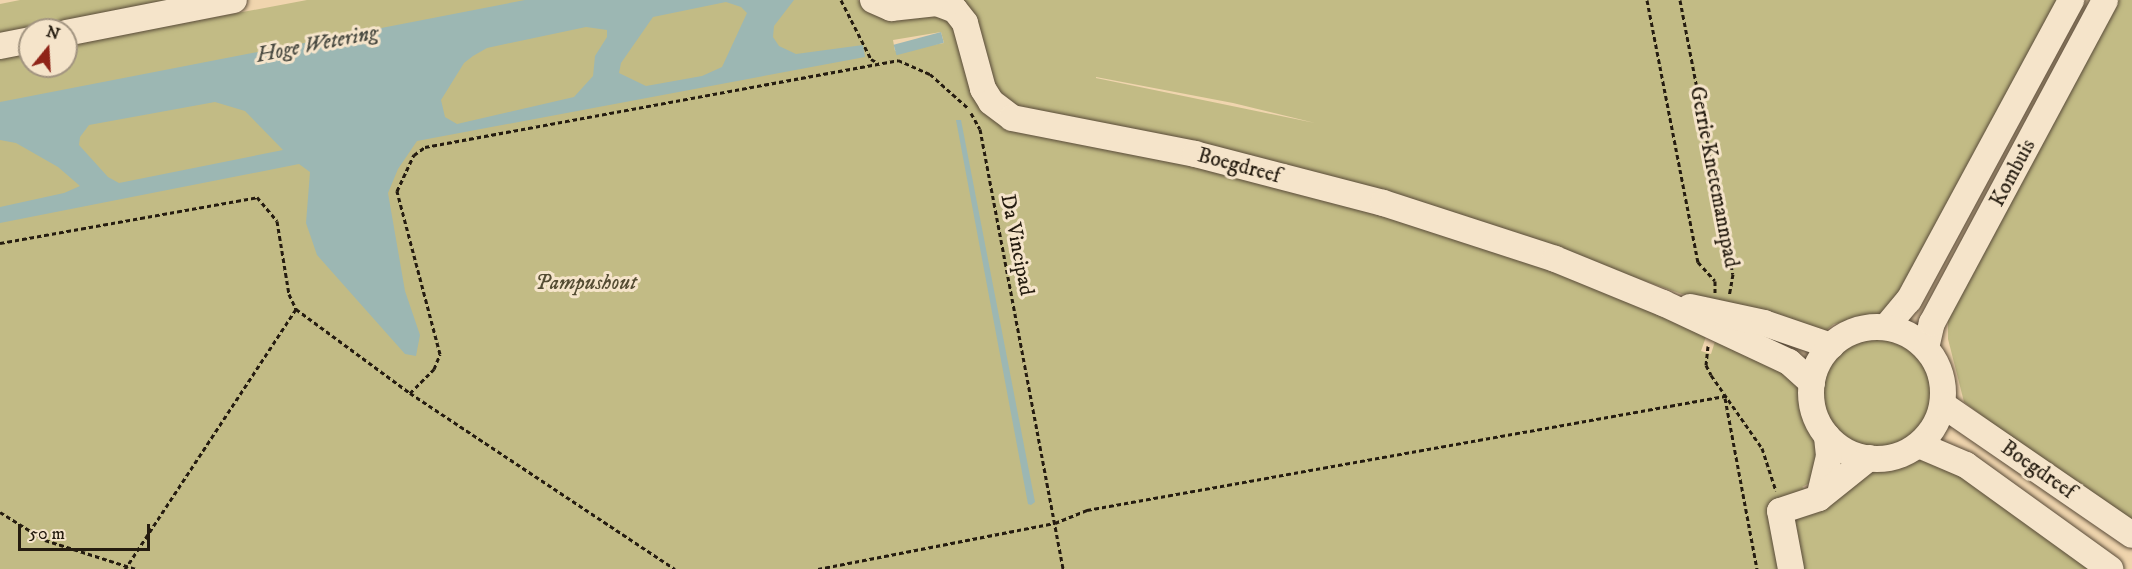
<!DOCTYPE html>
<html>
<head>
<meta charset="utf-8">
<style>
	body { margin:0 }
	#map { position:relative; width:2132px; height:569px; overflow:hidden; background:#f0d5ae; font-family:"IM FELL DW Pica",serif }
	div>[style] { position:absolute }
	.green>* { inset:0; background:#c2bb85 }
	.round { border-radius:50% }
	.water>* { inset:0; background:#9cb7b3; transform-origin:0 0 }
	.path>* { height:3px; margin-top:-1.5px; transform-origin:0; background:repeating-linear-gradient(90deg,#251c10 0 4.5px,transparent 0 7.5px) }
	.roads { filter:drop-shadow(0 0 2px #584a38) drop-shadow(0 0 2px #584a38) }
	.minor>* { height:26px; margin:-13px; padding:0 13px; transform-origin:13px; border-radius:13px; background:#f5e4ca }
	.minor>.ring { margin:-13px; padding:0; box-sizing:content-box; background:none; border:26px solid #f5e4ca; border-radius:50% }
	span { translate:-50% -50%; white-space:nowrap; text-align:center; line-height:1.15; -webkit-text-stroke:6px #f5e4ca; paint-order:stroke }
	.street-label { font-size:21px; color:#251c10 }
	.park-label { font-size:21px; color:#544c33; font-style:italic }
	.water-label { font-size:22px; color:#494a41; font-style:italic }
	.north { position:absolute; left:18px; top:18px; width:60px; height:60px; box-sizing:border-box; background:#f5e4ca; border:2px solid #a29480; border-radius:50%; rotate:18deg; font-size:16px; font-weight:700; line-height:24px; text-align:center; color:#251c10 }
	.north::after { content:''; display:block; margin:auto; width:21px; height:27px; background:#8f2418; clip-path:polygon(50% 0,100% 100%,50% 72%,0 100%) }
	.scale { position:absolute; left:18px; top:524px; width:132px; height:27px; box-sizing:border-box; border:3px solid #251c10; border-top:0; padding-left:8px; font-size:18px; line-height:21px; white-space:nowrap; color:#251c10; -webkit-text-stroke:4px #f5e4ca; paint-order:stroke }
</style>
</head>
<body>
<div id="map">
	<div class="green">
		<i style="clip-path:polygon(20px 0,197px 0,0 37px,0 4px)"></i>
		<i style="clip-path:polygon(evenodd,307px 0,858px 0,863px 5px,939px 14px,952px 22px,979px 99px,1535px 261px,1708px 331px,1701px 351px,1711px 354px,1717px 335px,1767px 357px,1801px 388px,1809px 427px,1818px 441px,1817px 479px,1802px 487px,1830px 503px,1868px 470px,1891px 469px,1925px 456px,1936px 457px,2095px 569px,0 569px,0 57px,30px 51px,30px 66px,66px 66px,66px 45px,307px 0,941px 32px,944px 43px,895px 51px,893px 40px,941px 32px)"></i>
		<i style="clip-path:polygon(evenodd,955px 0,2058px 0,1896px 305px,1880px 315px,1834px 324px,1821px 334px,1682px 294px,1462px 217px,1031px 115px,998px 95px,955px 0,1096px 77px,1233px 103px,1315px 123px,1096px 78px,1096px 77px)"></i>
		<i style="clip-path:polygon(2117px 0,2132px 0,2132px 530px,1964px 402px,1948px 339px,1948px 319px)"></i>
		<i class="round" style="left:1821px;top:336px;width:114px;height:114px"></i>
	</div>
	<div class="water">
		<i style="clip-path:polygon(evenodd,525px 0,794px 0,774px 26px,773px 37px,779px 46px,796px 54px,863px 45px,865px 57px,417px 141px,398px 169px,388px 193px,405px 291px,420px 335px,416px 356px,405px 354px,317px 255px,306px 223px,310px 172px,299px 164px,0 223px,0 207px,64px 193px,80px 186px,58px 167px,16px 143px,0 140px,0 102px,525px 0,726px 2px,741px 7px,747px 13px,722px 67px,702px 76px,646px 86px,619px 73px,621px 63px,653px 17px,726px 2px,525px 0,586px 27px,607px 30px,607px 37px,595px 56px,593px 76px,574px 97px,457px 124px,445px 117px,441px 100px,464px 63px,473px 56px,487px 48px,586px 27px,525px 0,215px 102px,245px 111px,283px 150px,119px 183px,108px 177px,79px 145px,80px 137px,89px 125px,215px 102px)"></i>
		<i style="left:941px;top:32px;width:11px;height:49px;rotate:75deg"></i>
		<i style="clip-path:polygon(956px 120px,961px 120px,1035px 502px,1031px 505px,1028px 504px)"></i>
	</div>
	<div class="path">
		<i style="left:841px;top:0;width:66px;rotate:63deg"></i>
		<i style="left:871px;top:59px;width:8px;rotate:30deg"></i>
		<i style="left:1647px;top:0;width:267px;rotate:79deg"></i>
		<i style="left:1698px;top:262px;width:25px;rotate:48deg"></i>
		<i style="left:1715px;top:281px;width:12px;rotate:90deg"></i>
		<i style="left:1680px;top:0;width:279px;rotate:79.1deg"></i>
		<i style="left:1733px;top:274px;width:22px;rotate:100deg"></i>
		<i style="left:971px;top:113px;width:18px;rotate:61deg"></i>
		<i style="left:980px;top:129px;width:448px;rotate:79.3deg"></i>
		<i style="left:0;top:243px;width:261px;rotate:-10.1deg"></i>
		<i style="left:257px;top:197px;width:31px;rotate:50deg"></i>
		<i style="left:277px;top:221px;width:74px;rotate:80.7deg"></i>
		<i style="left:289px;top:294px;width:17px;rotate:65deg"></i>
		<i style="left:296px;top:309px;width:311px;rotate:123.3deg"></i>
		<i style="left:296px;top:309px;width:142px;rotate:36.4deg"></i>
		<i style="left:410px;top:393px;width:318px;rotate:33.6deg"></i>
		<i style="left:1708px;top:346px;width:19px;rotate:96deg"></i>
		<i style="left:1706px;top:365px;width:11px;rotate:63deg"></i>
		<i style="left:1711px;top:375px;width:89px;rotate:55.1deg"></i>
		<i style="left:1762px;top:448px;width:45px;rotate:72deg"></i>
		<i style="left:410px;top:393px;width:34px;rotate:-45deg"></i>
		<i style="left:434px;top:369px;width:16px;rotate:-68deg"></i>
		<i style="left:440px;top:354px;width:169px;rotate:-104.8deg"></i>
		<i style="left:397px;top:191px;width:40px;rotate:-65deg"></i>
		<i style="left:414px;top:155px;width:14px;rotate:-36deg"></i>
		<i style="left:425px;top:147px;width:481px;rotate:-10.4deg"></i>
		<i style="left:898px;top:60px;width:35px;rotate:24deg"></i>
		<i style="left:930px;top:74px;width:50px;rotate:41.7deg"></i>
		<i style="left:1725px;top:398px;width:174px;rotate:79.4deg"></i>
		<i style="left:0;top:512px;width:53px;rotate:31.9deg"></i>
		<i style="left:45px;top:540px;width:96px;rotate:17.7deg"></i>
		<i style="left:818px;top:569px;width:241px;rotate:-11deg"></i>
		<i style="left:1055px;top:523px;width:35px;rotate:-22deg"></i>
		<i style="left:1087px;top:510px;width:648px;rotate:-10.13deg"></i>
	</div>
	<div class="roads">
		<div class="minor">
			<i style="left:873px;top:0;width:20px;rotate:24deg"></i>
			<i style="left:891px;top:8px;width:46px;rotate:-6.2deg"></i>
			<i style="left:937px;top:3px;width:19px;rotate:21deg"></i>
			<i style="left:955px;top:10px;width:16px;rotate:52deg"></i>
			<i style="left:965px;top:23px;width:68px;rotate:74.7deg"></i>
			<i style="left:983px;top:89px;width:15px;rotate:58deg"></i>
			<i style="left:991px;top:102px;width:26px;rotate:37deg"></i>
			<i style="left:1012px;top:118px;width:187px;rotate:11.1deg"></i>
			<i style="left:1195px;top:154px;width:194px;rotate:14.6deg"></i>
			<i style="left:1383px;top:203px;width:181px;rotate:18deg"></i>
			<i style="left:1555px;top:259px;width:117px;rotate:22.2deg"></i>
			<i style="left:1663px;top:303px;width:139px;rotate:25.1deg"></i>
			<i style="left:1789px;top:362px;width:31px;rotate:42deg"></i>
			<i style="left:66px;top:33px;width:171px;rotate:-11.1deg"></i>
			<i style="left:0;top:46px;width:31px;rotate:-11deg"></i>
			<i style="left:1690px;top:307px;width:76px;rotate:12.2deg"></i>
			<i style="left:1764px;top:323px;width:71px;rotate:18.9deg"></i>
			<i style="left:1886px;top:327px;width:35px;rotate:-50deg"></i>
			<i style="left:1909px;top:300px;width:341px;rotate:-61.6deg"></i>
			<i class="ring" style="left:1811px;top:327px;width:106px;height:106px"></i>
			<i style="left:1926px;top:348px;width:26px;rotate:-77deg"></i>
			<i style="left:1932px;top:323px;width:366px;rotate:-61.8deg"></i>
			<i style="left:1943px;top:405px;width:229px;rotate:34.5deg"></i>
			<i style="left:1919px;top:445px;width:51px;rotate:23.1deg"></i>
			<i style="left:1966px;top:465px;width:178px;rotate:35.8deg"></i>
			<i style="left:1819px;top:498px;width:43px;rotate:-76.6deg"></i>
			<i style="left:1829px;top:456px;width:20px;rotate:-96deg"></i>
			<i style="left:1791px;top:569px;width:59px;rotate:-100.7deg"></i>
			<i style="left:1780px;top:511px;width:41px;rotate:-18.4deg"></i>
			<i style="left:1819px;top:498px;width:64px;rotate:-38.7deg"></i>
		</div>
	</div>
	<div class="street-label">
		<span style="left:1239px;top:166px;rotate:15deg">Boegdreef</span>
		<span style="left:2013px;top:173px;rotate:-62deg">Kombuis</span>
		<span style="left:1714px;top:177px;rotate:79deg">Gerrie Knetemannpad</span>
		<span style="left:1017px;top:245px;rotate:79deg">Da Vincipad</span>
		<span style="left:2038px;top:470px;rotate:35deg">Boegdreef</span>
	</div>
	<div class="park-label">
		<span style="left:586px;top:283px">Pampushout</span>
	</div>
	<div class="water-label">
		<span style="left:317px;top:44px;rotate:-11deg">Hoge Wetering</span>
	</div>
	<div class="north">N</div>
	<div class="scale">50 m</div>
</div>
</body>
</html>
